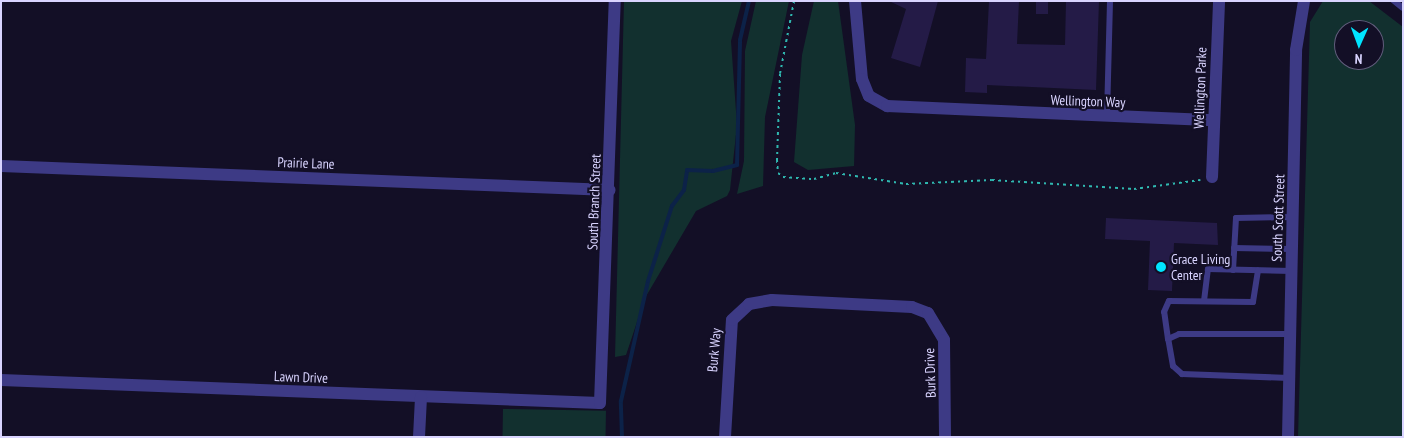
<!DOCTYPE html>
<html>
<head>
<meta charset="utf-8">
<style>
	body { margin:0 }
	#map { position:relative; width:1404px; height:438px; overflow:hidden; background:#130f26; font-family:"PT Sans Narrow",sans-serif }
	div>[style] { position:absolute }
	.green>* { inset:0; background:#12302f; transform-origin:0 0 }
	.stream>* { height:4px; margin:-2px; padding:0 2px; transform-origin:2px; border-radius:2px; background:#0c2248 }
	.building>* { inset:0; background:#241b47; transform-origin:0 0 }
	.path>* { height:2px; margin-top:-1px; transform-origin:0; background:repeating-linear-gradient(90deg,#2fb8b0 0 2.5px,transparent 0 6.5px) }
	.service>* { height:6px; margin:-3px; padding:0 3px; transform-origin:3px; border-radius:3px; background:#3d3a85 }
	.minor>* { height:12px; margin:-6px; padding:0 6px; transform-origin:6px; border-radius:6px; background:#3d3a85 }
	.tertiary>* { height:12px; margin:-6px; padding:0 6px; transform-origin:6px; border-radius:6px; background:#3d3a85 }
	.dots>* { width:14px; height:14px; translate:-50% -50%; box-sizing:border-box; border:2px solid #130f26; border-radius:50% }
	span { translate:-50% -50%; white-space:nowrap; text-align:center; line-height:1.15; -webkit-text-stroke:4.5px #130f26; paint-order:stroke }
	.street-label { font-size:14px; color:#d9d4ff }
	.poi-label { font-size:14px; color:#d9d4ff }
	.left { translate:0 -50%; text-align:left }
	.frame { position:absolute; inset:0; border:2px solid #d9d4ff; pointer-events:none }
	.north { position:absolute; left:1334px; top:20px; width:50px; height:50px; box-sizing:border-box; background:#130f26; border:1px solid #625e7d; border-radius:50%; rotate:182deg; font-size:14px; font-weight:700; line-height:20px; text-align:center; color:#d9d4ff }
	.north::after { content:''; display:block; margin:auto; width:18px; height:22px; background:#00e5ff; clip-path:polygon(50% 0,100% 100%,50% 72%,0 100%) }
</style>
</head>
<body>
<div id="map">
	<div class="green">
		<i style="clip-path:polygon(624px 1px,742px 1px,731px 41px,737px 125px,730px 190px,727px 196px,696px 211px,645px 298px,626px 355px,615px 357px)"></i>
		<i style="clip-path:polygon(756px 1px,789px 1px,765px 117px,763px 186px,737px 194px,744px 161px,745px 51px)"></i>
		<i style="clip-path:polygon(814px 1px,838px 1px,855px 125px,854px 166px,808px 170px,794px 162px,802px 55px)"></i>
		<i style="clip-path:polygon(evenodd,1323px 1px,1369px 1px,1403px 27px,1403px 437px,1298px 437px,1310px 22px,1323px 1px,1344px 30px,1374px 30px,1374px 60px,1344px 60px,1344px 30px)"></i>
		<i style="left:503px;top:409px;width:103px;height:28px;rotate:1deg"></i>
	</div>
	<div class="stream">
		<i style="left:622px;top:437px;width:36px;rotate:-92deg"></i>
		<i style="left:621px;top:401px;width:123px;rotate:-77.3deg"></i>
		<i style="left:648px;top:281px;width:79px;rotate:-72.3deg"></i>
		<i style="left:672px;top:206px;width:20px;rotate:-53deg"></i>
		<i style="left:684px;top:190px;width:20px;rotate:-81deg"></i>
		<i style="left:687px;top:170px;width:26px;rotate:2deg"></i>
		<i style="left:713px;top:171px;width:25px;rotate:-14deg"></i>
		<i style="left:737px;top:165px;width:125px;rotate:-88.6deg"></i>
		<i style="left:740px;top:40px;width:40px;rotate:-77deg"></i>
	</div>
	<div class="building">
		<i style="clip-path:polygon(889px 1px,938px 1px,920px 67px,891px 58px,906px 9px)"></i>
		<i style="clip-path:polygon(989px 1px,1019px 1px,1017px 44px,1065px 45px,1066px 1px,1099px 1px,1096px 90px,987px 85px,987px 93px,965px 92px,966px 58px,986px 59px)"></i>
		<i style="left:1036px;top:1px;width:12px;height:13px"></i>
		<i style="clip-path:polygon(1106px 218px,1217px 223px,1218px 245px,1174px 243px,1172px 291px,1148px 290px,1150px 241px,1105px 239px)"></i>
	</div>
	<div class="path">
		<i style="left:794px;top:1px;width:74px;rotate:100.9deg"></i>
		<i style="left:780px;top:74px;width:86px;rotate:92deg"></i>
		<i style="left:777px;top:160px;width:13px;rotate:86deg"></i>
		<i style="left:778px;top:173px;width:6px;rotate:39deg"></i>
		<i style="left:783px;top:177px;width:31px;rotate:4deg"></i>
		<i style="left:814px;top:179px;width:23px;rotate:-15deg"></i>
		<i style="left:836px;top:173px;width:71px;rotate:8.9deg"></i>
		<i style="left:906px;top:184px;width:86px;rotate:-2.7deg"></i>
		<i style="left:992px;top:180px;width:142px;rotate:3.6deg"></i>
		<i style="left:1134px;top:189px;width:67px;rotate:-7.8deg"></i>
	</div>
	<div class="service">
		<i style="left:1394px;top:1px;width:11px;rotate:38deg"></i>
		<i style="left:1107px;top:116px;width:115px;rotate:-88.5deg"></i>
		<i style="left:1234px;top:248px;width:58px;rotate:1deg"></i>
		<i style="left:1233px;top:270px;width:52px;rotate:-86.7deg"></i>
		<i style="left:1236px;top:218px;width:57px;rotate:-1deg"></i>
		<i style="left:1204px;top:301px;width:32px;rotate:-83deg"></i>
		<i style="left:1208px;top:269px;width:84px;rotate:1.4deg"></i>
		<i style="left:1168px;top:339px;width:27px;rotate:-98deg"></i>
		<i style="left:1164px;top:312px;width:12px;rotate:-66deg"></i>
		<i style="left:1169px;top:301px;width:84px;rotate:0.7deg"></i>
		<i style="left:1253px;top:302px;width:32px;rotate:-81deg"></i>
		<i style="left:1289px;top:378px;width:107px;rotate:-177.9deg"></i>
		<i style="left:1182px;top:374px;width:12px;rotate:-138deg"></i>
		<i style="left:1173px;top:366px;width:27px;rotate:-100deg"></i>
		<i style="left:1168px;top:339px;width:12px;rotate:-24deg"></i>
		<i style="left:1179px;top:334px;width:111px"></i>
	</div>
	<div class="minor">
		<i style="left:855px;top:1px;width:78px;rotate:84.9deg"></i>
		<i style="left:862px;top:79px;width:18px;rotate:68deg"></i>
		<i style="left:869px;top:96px;width:21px;rotate:29deg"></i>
		<i style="left:887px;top:106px;width:327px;rotate:2.5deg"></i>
		<i style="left:1px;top:166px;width:609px;rotate:2.26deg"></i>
		<i style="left:1212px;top:177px;width:176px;rotate:-87.7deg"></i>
		<i style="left:1px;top:380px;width:599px;rotate:2.2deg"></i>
		<i style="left:600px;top:403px;width:402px;rotate:-87.9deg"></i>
		<i style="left:419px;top:437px;width:40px;rotate:-87.1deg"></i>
		<i style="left:725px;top:437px;width:117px;rotate:-86.6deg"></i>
		<i style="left:732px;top:320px;width:23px;rotate:-43deg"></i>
		<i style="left:749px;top:304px;width:23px;rotate:-10deg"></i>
		<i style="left:772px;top:300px;width:140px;rotate:2.9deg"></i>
		<i style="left:912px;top:307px;width:17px;rotate:21deg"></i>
		<i style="left:928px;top:313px;width:31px;rotate:59deg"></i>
		<i style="left:944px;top:340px;width:97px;rotate:89.4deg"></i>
	</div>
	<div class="tertiary">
		<i style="left:1288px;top:437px;width:387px;rotate:-88.8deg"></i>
		<i style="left:1296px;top:50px;width:50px;rotate:-80.7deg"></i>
	</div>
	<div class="dots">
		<i style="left:1161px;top:267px;background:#00e5ff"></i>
	</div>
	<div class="street-label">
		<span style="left:1200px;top:88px;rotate:-88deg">Wellington Parke</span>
		<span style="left:1088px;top:101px;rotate:2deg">Wellington Way</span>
		<span style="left:306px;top:163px;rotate:2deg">Prairie Lane</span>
		<span style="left:594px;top:202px;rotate:-88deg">South Branch Street</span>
		<span style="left:1278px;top:218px;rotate:-88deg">South Scott Street</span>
		<span style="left:714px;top:350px;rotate:-85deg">Burk Way</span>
		<span style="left:930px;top:373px;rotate:-92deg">Burk Drive</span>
		<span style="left:301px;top:377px;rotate:2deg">Lawn Drive</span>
	</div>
	<div class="poi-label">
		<span class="left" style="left:1171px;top:267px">Grace Living<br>Center</span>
	</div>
	<div class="frame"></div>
	<div class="north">N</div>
</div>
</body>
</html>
